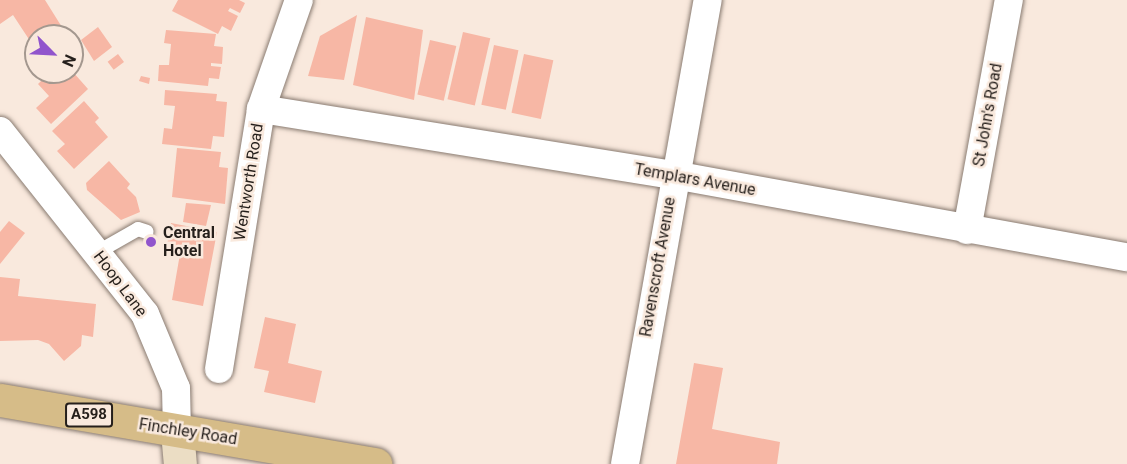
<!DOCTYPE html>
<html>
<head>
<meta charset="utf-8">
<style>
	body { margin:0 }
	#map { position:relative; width:1127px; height:464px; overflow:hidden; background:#f9e9dd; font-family:Roboto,sans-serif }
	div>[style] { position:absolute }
	.building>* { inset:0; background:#f7b7a5; transform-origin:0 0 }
	.roads { filter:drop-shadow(0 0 2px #897b71) drop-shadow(0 0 2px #897b71) }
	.lane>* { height:14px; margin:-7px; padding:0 7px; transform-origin:7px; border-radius:7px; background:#fff }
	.street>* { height:28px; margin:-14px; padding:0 14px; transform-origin:14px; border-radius:14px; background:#fff }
	.secondary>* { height:33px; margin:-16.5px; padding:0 16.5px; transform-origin:16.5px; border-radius:16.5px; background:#ebddc4 }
	.primary>* { height:33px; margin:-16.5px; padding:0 16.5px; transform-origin:16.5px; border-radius:16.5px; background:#d6bc88 }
	.dots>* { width:16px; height:16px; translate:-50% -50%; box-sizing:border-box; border:3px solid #f9e9dd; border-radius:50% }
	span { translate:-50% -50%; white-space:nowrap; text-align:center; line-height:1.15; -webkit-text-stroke:5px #f9e9dd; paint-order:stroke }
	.shield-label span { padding:2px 4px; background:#f9e9dd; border:2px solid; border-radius:4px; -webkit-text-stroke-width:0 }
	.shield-label { font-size:15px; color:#251f1b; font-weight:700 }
	.street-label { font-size:16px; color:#251f1b }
	.poi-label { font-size:16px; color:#251f1b; font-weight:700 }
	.left { translate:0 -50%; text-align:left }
	.north { position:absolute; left:24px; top:24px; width:60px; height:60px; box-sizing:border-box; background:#f9e9dd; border:2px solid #a4988f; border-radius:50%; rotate:114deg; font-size:16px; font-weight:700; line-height:24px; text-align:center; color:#251f1b }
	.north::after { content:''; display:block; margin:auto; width:21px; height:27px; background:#9155cc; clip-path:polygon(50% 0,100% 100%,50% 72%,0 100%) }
</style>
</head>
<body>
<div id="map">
	<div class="building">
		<i style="clip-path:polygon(0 0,45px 0,65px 32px,59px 36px,36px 36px,36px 50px,13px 15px,0 24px)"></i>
		<i style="clip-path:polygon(178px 0,239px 0,245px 3px,240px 13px,230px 8px,228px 11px,238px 16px,231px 31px,222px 26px,218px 34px,172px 11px)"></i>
		<i style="clip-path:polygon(357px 15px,344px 80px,308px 76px,320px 36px)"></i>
		<i style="clip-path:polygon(366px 17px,423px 30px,414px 100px,353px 85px)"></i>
		<i style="clip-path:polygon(98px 27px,112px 47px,94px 61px,81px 40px)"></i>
		<i style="clip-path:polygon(166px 30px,216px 34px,214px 46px,223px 47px,222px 64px,211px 63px,211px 66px,221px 67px,219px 79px,209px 78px,208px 86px,158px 81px,159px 65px,169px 65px,171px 44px,164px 43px)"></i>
		<i style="left:463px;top:32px;width:28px;height:69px;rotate:13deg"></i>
		<i style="left:430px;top:40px;width:27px;height:56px;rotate:13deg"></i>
		<i style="left:494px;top:45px;width:25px;height:61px;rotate:12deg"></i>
		<i style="left:118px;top:54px;width:10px;height:13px;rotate:53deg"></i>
		<i style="left:524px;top:54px;width:30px;height:60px;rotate:12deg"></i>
		<i style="clip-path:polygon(50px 72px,65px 72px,69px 76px,73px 72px,88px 89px,51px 124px,36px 108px,49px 96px,38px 84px)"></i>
		<i style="clip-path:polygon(141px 76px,150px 78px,149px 84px,139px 81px)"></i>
		<i style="clip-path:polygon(165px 90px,217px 94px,216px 101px,227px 102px,224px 137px,213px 136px,211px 149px,162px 144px,164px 128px,172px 129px,175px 106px,164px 105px)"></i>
		<i style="clip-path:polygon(84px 101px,99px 118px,95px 122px,108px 137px,74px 169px,57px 151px,65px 144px,52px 131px)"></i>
		<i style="clip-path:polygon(177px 148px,221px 152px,219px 167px,228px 168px,225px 204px,172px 197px)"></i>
		<i style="clip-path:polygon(109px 161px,130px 184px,127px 188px,136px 197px,140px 212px,121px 220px,87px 190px,86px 183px)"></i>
		<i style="clip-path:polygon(186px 203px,211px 205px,206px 226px,183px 222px)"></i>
		<i style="clip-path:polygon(9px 221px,25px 233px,0 264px,0 232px)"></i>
		<i style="clip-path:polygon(171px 223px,217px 232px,203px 306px,172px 300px,181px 248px,167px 245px)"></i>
		<i style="clip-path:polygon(0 277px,20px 279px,18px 296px,96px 304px,93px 337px,82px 335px,81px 346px,64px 361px,49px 344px,38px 340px,0 341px)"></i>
		<i style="clip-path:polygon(265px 317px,296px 324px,288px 363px,322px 371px,315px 403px,264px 392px,269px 371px,254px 368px)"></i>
		<i style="clip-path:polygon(694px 363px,723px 368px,712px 429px,780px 442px,777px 464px,676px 464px)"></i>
	</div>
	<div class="roads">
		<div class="lane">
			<i style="left:96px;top:253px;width:48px;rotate:-29.7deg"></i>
			<i style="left:138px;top:229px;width:9px;rotate:18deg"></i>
		</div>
		<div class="street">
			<i style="left:261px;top:109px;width:418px;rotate:9.1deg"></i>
			<i style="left:674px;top:175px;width:460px;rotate:10.3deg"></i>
			<i style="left:0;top:131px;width:233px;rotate:51.6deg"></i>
			<i style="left:145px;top:314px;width:80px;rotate:67.3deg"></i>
			<i style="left:176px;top:388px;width:43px;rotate:88.7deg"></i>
			<i style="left:967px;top:230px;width:234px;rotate:-79.7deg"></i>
			<i style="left:219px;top:369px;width:263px;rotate:-80.8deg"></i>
			<i style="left:261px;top:109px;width:115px;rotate:-70.8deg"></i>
			<i style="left:625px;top:464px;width:471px;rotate:-79.9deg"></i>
		</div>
		<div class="secondary">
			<i style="left:177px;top:431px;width:33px;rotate:85deg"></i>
		</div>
		<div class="primary">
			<i style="left:0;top:400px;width:381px;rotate:9.7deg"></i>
		</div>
	</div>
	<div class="dots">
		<i style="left:151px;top:242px;background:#9155cc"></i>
	</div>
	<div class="shield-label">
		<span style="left:89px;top:415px">A598</span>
	</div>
	<div class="street-label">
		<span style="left:988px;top:115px;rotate:-80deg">St John's Road</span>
		<span style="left:695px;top:180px;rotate:10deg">Templars Avenue</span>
		<span style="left:249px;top:182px;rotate:-81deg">Wentworth Road</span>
		<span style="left:658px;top:267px;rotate:-80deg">Ravenscroft Avenue</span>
		<span style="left:120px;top:284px;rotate:53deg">Hoop Lane</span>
		<span style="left:188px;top:432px;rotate:9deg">Finchley Road</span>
	</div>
	<div class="poi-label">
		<span class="left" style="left:163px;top:242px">Central<br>Hotel</span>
	</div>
	<div class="north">N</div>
</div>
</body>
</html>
